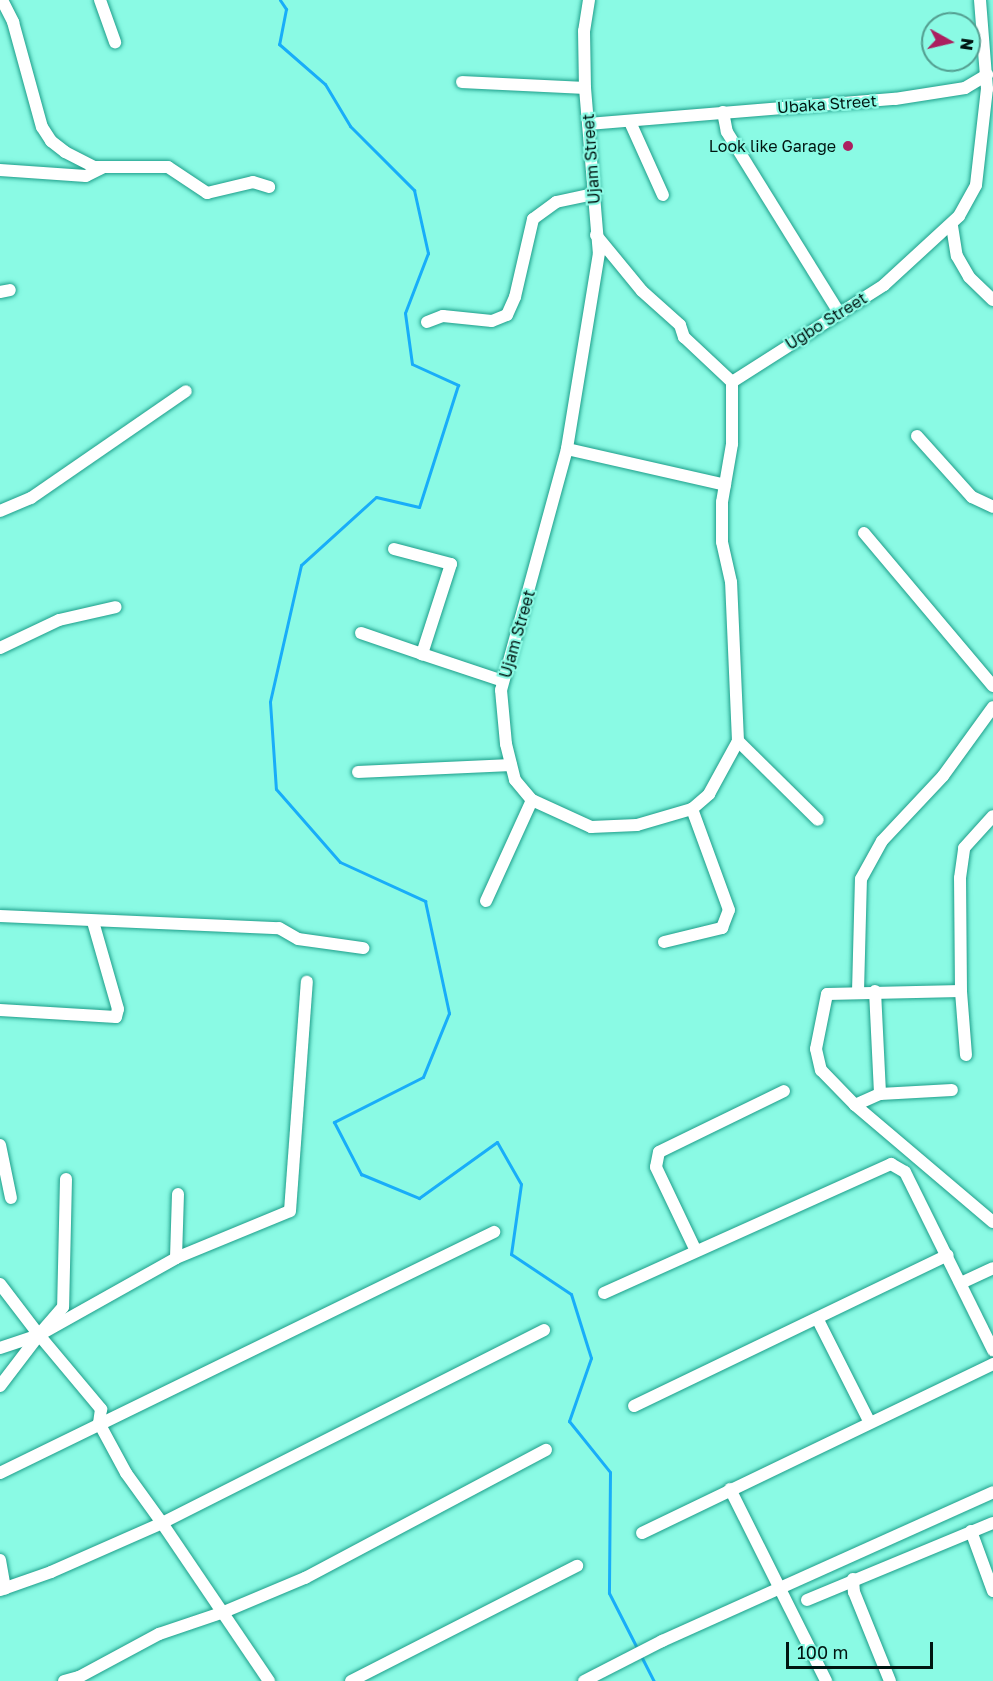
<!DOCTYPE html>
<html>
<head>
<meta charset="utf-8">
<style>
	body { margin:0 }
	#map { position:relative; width:993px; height:1681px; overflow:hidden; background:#8afae4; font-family:"Golos Text",sans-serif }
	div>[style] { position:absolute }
	.stream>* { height:3px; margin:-1.5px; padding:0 1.5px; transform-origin:1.5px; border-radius:1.5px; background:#18adf9 }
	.roads { filter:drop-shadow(0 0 2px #1e9e8a) drop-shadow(0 0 2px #1e9e8a) }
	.minor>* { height:12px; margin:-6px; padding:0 6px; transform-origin:6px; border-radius:6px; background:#fff }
	.dots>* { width:16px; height:16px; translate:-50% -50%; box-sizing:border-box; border:3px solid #8afae4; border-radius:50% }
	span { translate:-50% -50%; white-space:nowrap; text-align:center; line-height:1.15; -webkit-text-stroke:4.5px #8afae4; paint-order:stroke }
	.street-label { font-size:16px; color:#001511 }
	.poi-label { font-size:16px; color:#001511 }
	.right { translate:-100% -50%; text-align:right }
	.north { position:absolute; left:921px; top:12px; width:60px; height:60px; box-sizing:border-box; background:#8afae4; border:2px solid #539e90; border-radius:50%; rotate:98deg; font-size:16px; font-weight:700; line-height:24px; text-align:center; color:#001511 }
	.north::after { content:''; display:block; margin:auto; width:21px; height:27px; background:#ab1f5f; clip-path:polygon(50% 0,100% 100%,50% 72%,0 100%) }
	.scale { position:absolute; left:786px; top:1642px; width:147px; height:27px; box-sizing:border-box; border:3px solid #001511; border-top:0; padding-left:8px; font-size:18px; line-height:21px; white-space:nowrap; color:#001511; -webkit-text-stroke:4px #8afae4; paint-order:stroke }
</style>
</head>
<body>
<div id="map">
	<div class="stream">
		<i style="left:280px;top:0;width:11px;rotate:56deg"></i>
		<i style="left:286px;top:9px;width:36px;rotate:101deg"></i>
		<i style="left:279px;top:44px;width:61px;rotate:41deg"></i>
		<i style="left:325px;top:84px;width:49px;rotate:59.2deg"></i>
		<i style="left:350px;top:126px;width:91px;rotate:45deg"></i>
		<i style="left:414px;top:190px;width:65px;rotate:77.5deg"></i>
		<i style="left:428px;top:253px;width:64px;rotate:111deg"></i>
		<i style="left:405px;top:313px;width:51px;rotate:82.2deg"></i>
		<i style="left:412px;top:364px;width:51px;rotate:24.5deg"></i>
		<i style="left:458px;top:385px;width:128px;rotate:107.7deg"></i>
		<i style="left:419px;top:507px;width:44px;rotate:-166.9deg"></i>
		<i style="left:376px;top:497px;width:101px;rotate:137.8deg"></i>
		<i style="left:301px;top:565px;width:140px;rotate:102.8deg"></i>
		<i style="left:270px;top:702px;width:87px;rotate:86.1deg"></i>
		<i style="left:276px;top:789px;width:97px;rotate:48.8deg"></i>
		<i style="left:340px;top:862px;width:94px;rotate:24.6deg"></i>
		<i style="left:425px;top:901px;width:115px;rotate:77.9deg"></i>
		<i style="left:449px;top:1013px;width:69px;rotate:112.1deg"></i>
		<i style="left:423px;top:1077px;width:100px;rotate:153.2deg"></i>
		<i style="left:334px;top:1122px;width:59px;rotate:62.6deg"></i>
		<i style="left:361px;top:1174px;width:63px;rotate:22.5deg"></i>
		<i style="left:419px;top:1198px;width:96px;rotate:-35.7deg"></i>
		<i style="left:497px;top:1142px;width:48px;rotate:60.3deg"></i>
		<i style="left:521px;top:1184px;width:71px;rotate:98.1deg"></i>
		<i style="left:511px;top:1254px;width:72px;rotate:33.7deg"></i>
		<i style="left:571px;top:1294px;width:67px;rotate:72.6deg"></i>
		<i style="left:591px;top:1358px;width:67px;rotate:109.2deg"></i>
		<i style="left:569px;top:1421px;width:65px;rotate:51.2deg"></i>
		<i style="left:610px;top:1472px;width:121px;rotate:90.5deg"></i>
		<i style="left:609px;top:1593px;width:64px;rotate:63deg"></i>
		<i style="left:641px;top:1656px;width:28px;rotate:63deg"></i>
	</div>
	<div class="roads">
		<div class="minor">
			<i style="left:2px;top:0;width:25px;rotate:63deg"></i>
			<i style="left:13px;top:22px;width:109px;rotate:74.6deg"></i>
			<i style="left:42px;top:127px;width:17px;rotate:57deg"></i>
			<i style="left:51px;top:141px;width:18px;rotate:38deg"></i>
			<i style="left:65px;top:152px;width:33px;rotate:27deg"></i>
			<i style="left:94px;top:167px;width:74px"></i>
			<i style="left:168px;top:167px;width:47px;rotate:33.7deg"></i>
			<i style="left:207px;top:193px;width:47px;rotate:-13.4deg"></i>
			<i style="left:253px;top:182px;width:17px;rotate:17deg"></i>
			<i style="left:100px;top:0;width:45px;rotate:70.3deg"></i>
			<i style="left:589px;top:0;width:31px;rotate:99deg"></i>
			<i style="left:584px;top:31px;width:57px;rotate:89deg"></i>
			<i style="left:585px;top:88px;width:166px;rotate:85.2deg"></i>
			<i style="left:599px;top:253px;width:199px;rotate:99.3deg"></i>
			<i style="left:567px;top:449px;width:250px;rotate:105.3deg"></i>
			<i style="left:501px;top:690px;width:54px;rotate:84.7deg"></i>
			<i style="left:506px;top:744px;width:37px;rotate:76deg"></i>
			<i style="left:515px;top:780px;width:26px;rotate:50deg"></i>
			<i style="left:532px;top:800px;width:65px;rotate:24.6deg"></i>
			<i style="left:591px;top:827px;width:46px;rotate:-2.5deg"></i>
			<i style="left:637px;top:825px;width:57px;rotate:-16.2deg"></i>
			<i style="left:692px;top:809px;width:23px;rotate:-41deg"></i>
			<i style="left:709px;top:794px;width:60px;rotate:-61.3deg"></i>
			<i style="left:738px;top:741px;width:159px;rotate:-92.5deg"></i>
			<i style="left:731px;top:582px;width:41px;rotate:-102.7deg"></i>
			<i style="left:722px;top:542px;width:40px;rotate:-90deg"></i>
			<i style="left:722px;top:502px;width:59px;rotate:-80.2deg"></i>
			<i style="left:732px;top:444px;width:62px;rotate:-90deg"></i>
			<i style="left:462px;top:82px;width:123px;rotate:2.8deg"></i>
			<i style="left:723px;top:112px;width:20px;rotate:79deg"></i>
			<i style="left:727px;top:132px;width:211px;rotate:58.2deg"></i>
			<i style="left:630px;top:122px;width:80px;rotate:65.7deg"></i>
			<i style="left:588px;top:124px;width:308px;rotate:-4.7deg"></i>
			<i style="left:895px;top:99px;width:71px;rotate:-8.9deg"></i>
			<i style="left:965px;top:88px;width:26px;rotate:-31deg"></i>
			<i style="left:0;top:170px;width:86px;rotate:4deg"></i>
			<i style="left:86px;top:176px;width:18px;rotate:-27deg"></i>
			<i style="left:952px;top:226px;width:30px;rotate:81deg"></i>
			<i style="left:957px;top:256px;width:24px;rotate:60deg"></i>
			<i style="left:969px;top:277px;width:33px;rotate:44deg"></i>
			<i style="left:596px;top:235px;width:72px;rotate:50.6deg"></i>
			<i style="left:642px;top:291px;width:51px;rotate:41.8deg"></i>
			<i style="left:680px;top:325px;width:13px;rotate:72deg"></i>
			<i style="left:684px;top:337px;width:66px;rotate:43.2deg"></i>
			<i style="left:732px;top:382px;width:180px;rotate:-32.5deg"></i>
			<i style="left:884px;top:285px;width:102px;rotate:-42.6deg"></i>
			<i style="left:959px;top:216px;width:35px;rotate:-61deg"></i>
			<i style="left:976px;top:185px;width:97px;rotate:-83.5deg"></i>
			<i style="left:987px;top:89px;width:89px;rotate:-94.5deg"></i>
			<i style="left:0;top:292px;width:10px;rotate:-11deg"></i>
			<i style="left:427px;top:322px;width:17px;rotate:-21deg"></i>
			<i style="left:443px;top:316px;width:49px;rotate:5.8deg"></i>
			<i style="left:492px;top:321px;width:16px;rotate:-22deg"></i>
			<i style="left:507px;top:315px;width:20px;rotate:-66deg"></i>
			<i style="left:515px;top:297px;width:80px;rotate:-77deg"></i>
			<i style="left:533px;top:219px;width:29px;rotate:-36deg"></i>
			<i style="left:556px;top:202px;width:39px;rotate:-12deg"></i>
			<i style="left:917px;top:436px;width:82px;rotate:48deg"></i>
			<i style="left:972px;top:497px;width:23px;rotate:25deg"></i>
			<i style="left:567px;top:449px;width:162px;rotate:12.8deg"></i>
			<i style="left:0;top:511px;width:34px;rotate:-23deg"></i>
			<i style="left:31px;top:498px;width:188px;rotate:-34.6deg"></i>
			<i style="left:864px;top:533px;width:200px;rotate:49.9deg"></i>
			<i style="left:394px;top:549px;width:59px;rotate:14.7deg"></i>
			<i style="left:451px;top:564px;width:95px;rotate:107.9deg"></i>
			<i style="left:422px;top:654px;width:85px;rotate:18.4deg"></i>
			<i style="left:361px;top:633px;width:65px;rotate:19deg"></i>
			<i style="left:0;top:648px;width:65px;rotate:-25.4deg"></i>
			<i style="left:59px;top:620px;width:58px;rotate:-12.8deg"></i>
			<i style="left:738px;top:741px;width:112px;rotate:44.6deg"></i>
			<i style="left:358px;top:772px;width:153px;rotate:-2.6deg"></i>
			<i style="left:486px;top:901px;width:111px;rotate:-65.5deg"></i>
			<i style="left:0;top:916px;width:279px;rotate:2.5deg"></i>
			<i style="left:279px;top:928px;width:22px;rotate:30deg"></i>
			<i style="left:298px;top:939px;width:66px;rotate:7.9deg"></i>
			<i style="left:664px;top:942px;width:60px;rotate:-13.6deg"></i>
			<i style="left:722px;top:928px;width:19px;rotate:-69deg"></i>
			<i style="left:729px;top:910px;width:108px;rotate:-110.1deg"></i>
			<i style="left:875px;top:991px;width:103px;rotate:87.2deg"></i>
			<i style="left:880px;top:1094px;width:72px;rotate:-3.2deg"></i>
			<i style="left:961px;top:991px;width:113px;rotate:-90.5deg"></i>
			<i style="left:960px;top:878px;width:30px;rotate:-82deg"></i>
			<i style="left:964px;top:848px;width:43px;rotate:-47.8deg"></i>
			<i style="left:858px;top:992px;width:113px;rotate:-88.5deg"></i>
			<i style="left:861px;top:879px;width:43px;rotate:-61.1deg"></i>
			<i style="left:882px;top:841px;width:89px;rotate:-46.8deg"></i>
			<i style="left:943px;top:776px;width:85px;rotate:-54.1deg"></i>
			<i style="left:0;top:1010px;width:116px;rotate:3.5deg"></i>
			<i style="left:116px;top:1017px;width:8px;rotate:-76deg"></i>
			<i style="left:118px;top:1009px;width:91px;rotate:-106deg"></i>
			<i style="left:966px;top:1055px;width:64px;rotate:-94.5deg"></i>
			<i style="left:961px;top:991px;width:134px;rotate:178.7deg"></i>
			<i style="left:827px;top:994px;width:56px;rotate:101.3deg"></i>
			<i style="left:816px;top:1049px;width:22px;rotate:77deg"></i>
			<i style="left:821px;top:1070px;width:49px;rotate:45.8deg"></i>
			<i style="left:855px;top:1105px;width:181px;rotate:40.3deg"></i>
			<i style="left:855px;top:1105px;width:27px;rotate:-24deg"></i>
			<i style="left:0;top:1145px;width:54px;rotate:78.3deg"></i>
			<i style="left:66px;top:1179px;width:128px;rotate:91.3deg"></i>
			<i style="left:63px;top:1307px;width:37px;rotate:131deg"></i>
			<i style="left:39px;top:1335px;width:97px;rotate:50deg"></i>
			<i style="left:101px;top:1409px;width:14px;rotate:98deg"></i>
			<i style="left:99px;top:1423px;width:57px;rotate:61.6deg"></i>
			<i style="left:126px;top:1473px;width:62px;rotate:54.2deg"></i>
			<i style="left:162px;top:1523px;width:428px;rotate:-26.8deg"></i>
			<i style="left:178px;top:1194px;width:64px;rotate:91.8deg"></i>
			<i style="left:176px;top:1258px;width:123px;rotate:-22.4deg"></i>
			<i style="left:290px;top:1211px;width:230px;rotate:-85.8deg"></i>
			<i style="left:696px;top:1251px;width:93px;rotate:-115.5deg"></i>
			<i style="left:656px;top:1167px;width:15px;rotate:-79deg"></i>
			<i style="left:659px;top:1152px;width:139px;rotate:-26deg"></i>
			<i style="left:961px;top:1283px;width:35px;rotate:-25deg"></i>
			<i style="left:0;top:1284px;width:64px;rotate:52.6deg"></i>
			<i style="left:604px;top:1293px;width:315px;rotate:-24.2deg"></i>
			<i style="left:891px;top:1164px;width:16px;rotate:30deg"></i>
			<i style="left:905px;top:1172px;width:199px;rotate:63.7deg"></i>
			<i style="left:818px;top:1320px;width:113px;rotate:63.2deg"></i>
			<i style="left:0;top:1348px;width:41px;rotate:-18.4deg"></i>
			<i style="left:39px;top:1335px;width:157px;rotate:-29.3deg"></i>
			<i style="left:0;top:1386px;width:64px;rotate:-52.6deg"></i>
			<i style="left:634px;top:1406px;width:348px;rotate:-25.7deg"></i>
			<i style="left:0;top:1473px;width:550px;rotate:-26.01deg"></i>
			<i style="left:730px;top:1489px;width:215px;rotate:63.4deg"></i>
			<i style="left:971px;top:1531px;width:64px;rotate:69.9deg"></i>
			<i style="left:642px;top:1533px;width:390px;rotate:-25.7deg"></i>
			<i style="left:0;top:1560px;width:29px;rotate:80deg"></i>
			<i style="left:853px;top:1579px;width:13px;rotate:86deg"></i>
			<i style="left:854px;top:1592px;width:96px;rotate:68deg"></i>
			<i style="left:0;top:1590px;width:54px;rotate:-19.4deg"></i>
			<i style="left:51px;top:1572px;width:121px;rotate:-23.8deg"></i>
			<i style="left:162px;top:1523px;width:191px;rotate:55.9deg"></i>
			<i style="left:807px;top:1600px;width:201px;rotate:-22.5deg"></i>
			<i style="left:64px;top:1681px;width:16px;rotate:-15deg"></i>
			<i style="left:79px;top:1677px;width:91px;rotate:-28.3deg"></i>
			<i style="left:159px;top:1634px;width:69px;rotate:-18.7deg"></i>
			<i style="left:224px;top:1612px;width:88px;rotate:-22.8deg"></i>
			<i style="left:305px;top:1578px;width:273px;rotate:-28deg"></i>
			<i style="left:351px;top:1681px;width:254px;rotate:-27deg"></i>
			<i style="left:584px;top:1681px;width:88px;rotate:-27.1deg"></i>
			<i style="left:662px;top:1641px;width:363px;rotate:-24.2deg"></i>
		</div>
	</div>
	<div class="dots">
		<i style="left:848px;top:146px;background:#ab1f5f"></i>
	</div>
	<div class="street-label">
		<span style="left:827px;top:104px;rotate:-4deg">Ubaka Street</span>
		<span style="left:591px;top:159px;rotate:-94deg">Ujam Street</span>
		<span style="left:826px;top:321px;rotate:-32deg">Ugbo Street</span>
		<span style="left:517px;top:634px;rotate:-74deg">Ujam Street</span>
	</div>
	<div class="poi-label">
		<span class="right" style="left:836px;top:146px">Look like Garage</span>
	</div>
	<div class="north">N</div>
	<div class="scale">100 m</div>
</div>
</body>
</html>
